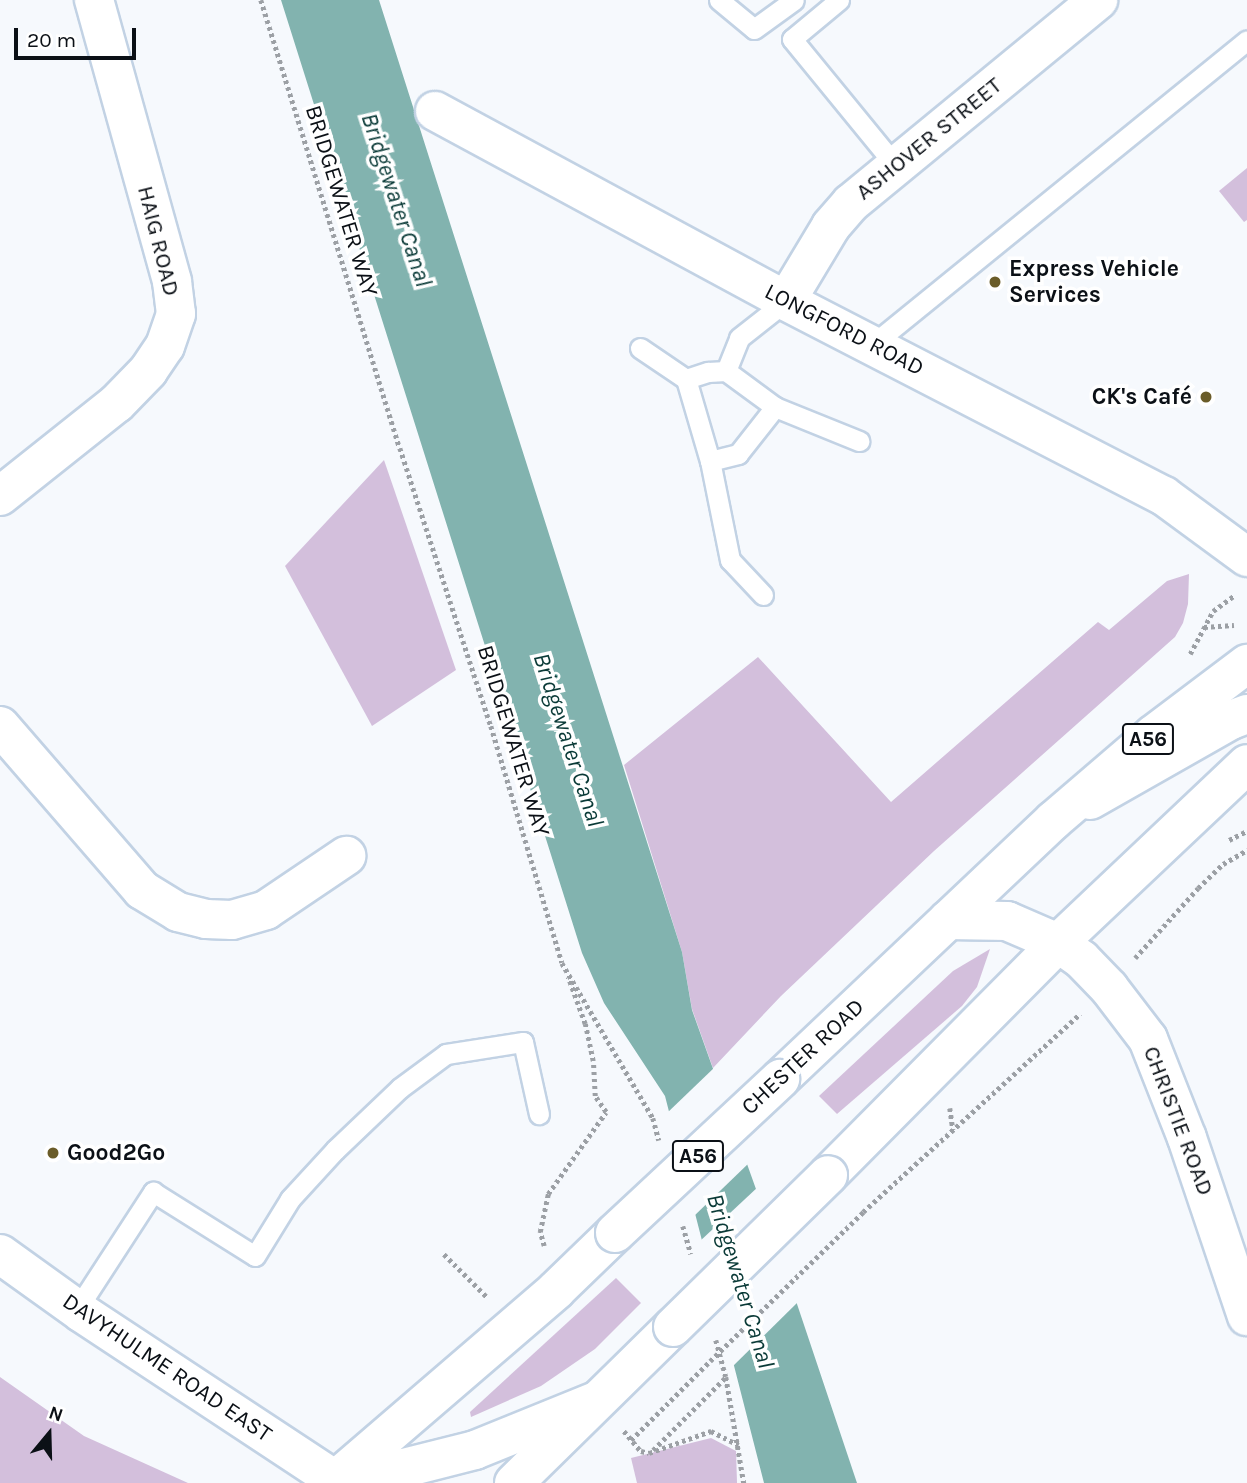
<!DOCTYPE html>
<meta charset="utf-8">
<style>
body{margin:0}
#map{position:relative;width:1247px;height:1483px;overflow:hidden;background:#f6f9fd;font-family:Karla,sans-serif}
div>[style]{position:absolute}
.green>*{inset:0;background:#d3bfdc}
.water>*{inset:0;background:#82b3af}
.pier>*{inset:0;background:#f6f9fd}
.path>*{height:4.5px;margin-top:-2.25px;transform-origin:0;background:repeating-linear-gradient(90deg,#9ca0a5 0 3.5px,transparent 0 7px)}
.roads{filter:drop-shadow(2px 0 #c2d2e4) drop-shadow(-2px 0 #c2d2e4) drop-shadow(0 2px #c2d2e4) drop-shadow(0 -2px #c2d2e4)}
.service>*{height:19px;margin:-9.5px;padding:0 9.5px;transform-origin:9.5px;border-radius:9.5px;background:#fff}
.minor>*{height:38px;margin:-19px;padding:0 19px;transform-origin:19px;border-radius:19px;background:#fff}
.tertiary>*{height:38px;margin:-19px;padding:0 19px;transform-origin:19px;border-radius:19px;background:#fff}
.primary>*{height:38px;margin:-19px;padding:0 19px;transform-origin:19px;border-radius:19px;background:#fff}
.trunk>*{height:38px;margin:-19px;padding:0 19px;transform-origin:19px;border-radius:19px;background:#fff}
.path-bridge>*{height:4.5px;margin-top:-2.25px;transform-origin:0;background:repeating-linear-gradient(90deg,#9ca0a5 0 3.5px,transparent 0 7px)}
.bridges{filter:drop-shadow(2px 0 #c2d2e4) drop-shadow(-2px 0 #c2d2e4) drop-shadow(0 2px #c2d2e4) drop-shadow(0 -2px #c2d2e4)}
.trunk-bridge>*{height:38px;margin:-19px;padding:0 19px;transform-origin:19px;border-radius:19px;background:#fff}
.dots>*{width:19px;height:19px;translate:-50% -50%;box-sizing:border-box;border:4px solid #fff;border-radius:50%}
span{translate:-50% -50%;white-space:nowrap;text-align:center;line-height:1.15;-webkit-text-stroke:7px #fff;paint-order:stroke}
.shield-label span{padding:2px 5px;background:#fff;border:2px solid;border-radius:5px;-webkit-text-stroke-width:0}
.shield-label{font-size:21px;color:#0b1016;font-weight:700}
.street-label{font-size:23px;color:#0b1016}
.poi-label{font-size:23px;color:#0b1016;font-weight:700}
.left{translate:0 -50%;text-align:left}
.right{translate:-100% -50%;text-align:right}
.water-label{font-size:24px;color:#0a3a37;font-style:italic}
.north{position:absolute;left:14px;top:1399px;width:70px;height:70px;-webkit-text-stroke:5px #fff;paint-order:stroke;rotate:19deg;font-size:19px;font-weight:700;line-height:28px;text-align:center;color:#0b1016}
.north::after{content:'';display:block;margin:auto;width:24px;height:32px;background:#0b1016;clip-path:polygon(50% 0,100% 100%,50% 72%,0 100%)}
.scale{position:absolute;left:14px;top:28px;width:122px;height:32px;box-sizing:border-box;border:4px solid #0b1016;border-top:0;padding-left:9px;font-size:21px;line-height:24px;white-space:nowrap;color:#0b1016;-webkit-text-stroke:5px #fff;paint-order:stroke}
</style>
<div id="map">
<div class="green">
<div style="clip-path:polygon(1247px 168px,1247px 220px,1244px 222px,1219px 191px)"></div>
<div style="clip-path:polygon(384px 460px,456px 670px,372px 726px,285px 566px)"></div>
<div style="clip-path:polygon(1189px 574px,1188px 604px,1183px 623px,1175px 637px,934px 851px,781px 996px,713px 1068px,692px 1009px,682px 952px,624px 765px,758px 657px,891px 802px,1098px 622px,1109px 630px,1167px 581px)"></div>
<div style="clip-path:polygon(990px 949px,977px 987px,962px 1006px,837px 1114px,819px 1096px,953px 971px)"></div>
<div style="clip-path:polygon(616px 1278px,641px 1303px,595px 1349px,541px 1386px,471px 1417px,470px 1412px)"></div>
<div style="clip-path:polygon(0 1377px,84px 1436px,188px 1483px,0 1483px)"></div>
<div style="clip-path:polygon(711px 1438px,736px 1451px,737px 1483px,637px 1483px,631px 1458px)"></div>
</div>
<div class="water">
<div style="clip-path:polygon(281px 0,379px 0,682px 952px,692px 1010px,797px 1304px,857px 1483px,764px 1483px,665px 1096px,604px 1003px,582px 953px)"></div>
</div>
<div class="pier">
<div style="clip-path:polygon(716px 1066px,750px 1162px,693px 1217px,666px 1114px)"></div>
<div style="clip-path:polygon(759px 1186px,800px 1300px,732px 1367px,699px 1242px)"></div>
</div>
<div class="path">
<div style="left:261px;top:0;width:469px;rotate:72.8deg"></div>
<div style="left:400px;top:448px;width:293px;rotate:71.9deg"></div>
<div style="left:491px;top:726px;width:247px;rotate:73.3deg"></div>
<div style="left:562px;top:963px;width:180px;rotate:59.6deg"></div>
<div style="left:653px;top:1118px;width:23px;rotate:75deg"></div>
<div style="left:1204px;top:627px;width:30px;rotate:-4deg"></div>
<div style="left:1190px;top:654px;width:49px;rotate:-61.9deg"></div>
<div style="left:1213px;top:611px;width:27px;rotate:-36deg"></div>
<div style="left:1229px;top:840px;width:20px;rotate:-27deg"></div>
<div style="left:1135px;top:958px;width:94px;rotate:-48deg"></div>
<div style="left:1198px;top:888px;width:35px;rotate:-44deg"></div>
<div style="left:1223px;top:864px;width:28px;rotate:-30deg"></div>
<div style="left:950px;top:1108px;width:22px;rotate:82deg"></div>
<div style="left:863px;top:1212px;width:294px;rotate:-42.4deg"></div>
<div style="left:683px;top:1226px;width:29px;rotate:74deg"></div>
<div style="left:544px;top:1246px;width:15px;rotate:-106deg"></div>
<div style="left:540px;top:1232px;width:39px;rotate:-78deg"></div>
<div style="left:548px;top:1194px;width:100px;rotate:-54.7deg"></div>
<div style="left:606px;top:1112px;width:19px;rotate:-125deg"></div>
<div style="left:595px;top:1096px;width:35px;rotate:-93deg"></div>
<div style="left:593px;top:1061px;width:38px;rotate:-102deg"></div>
<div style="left:585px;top:1024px;width:50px;rotate:-109.9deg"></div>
<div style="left:444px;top:1254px;width:62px;rotate:45deg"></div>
<div style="left:716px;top:1340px;width:38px;rotate:75deg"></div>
<div style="left:726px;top:1377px;width:108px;rotate:80.4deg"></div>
<div style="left:624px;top:1431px;width:26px;rotate:50deg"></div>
<div style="left:641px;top:1451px;width:8px;rotate:14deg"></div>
<div style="left:649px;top:1453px;width:66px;rotate:-19.5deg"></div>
<div style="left:711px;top:1431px;width:31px;rotate:27deg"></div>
<div style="left:631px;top:1440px;width:112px;rotate:-45deg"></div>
<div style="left:653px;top:1450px;width:103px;rotate:-45deg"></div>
</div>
<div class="roads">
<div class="service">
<div style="left:719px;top:0;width:45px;rotate:39.6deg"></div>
<div style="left:754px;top:29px;width:49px;rotate:-35.9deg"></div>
<div style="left:839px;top:0;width:61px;rotate:140.3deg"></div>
<div style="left:792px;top:39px;width:164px;rotate:50.7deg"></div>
<div style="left:872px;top:345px;width:483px;rotate:-39.1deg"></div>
<div style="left:640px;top:348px;width:55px;rotate:34deg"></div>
<div style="left:686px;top:379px;width:23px;rotate:-18deg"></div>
<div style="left:708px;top:372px;width:18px;rotate:-3deg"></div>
<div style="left:726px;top:371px;width:35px;rotate:-68deg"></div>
<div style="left:739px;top:338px;width:60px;rotate:-38.2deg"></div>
<div style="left:726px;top:371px;width:61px;rotate:36.3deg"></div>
<div style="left:775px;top:407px;width:91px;rotate:22deg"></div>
<div style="left:686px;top:379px;width:85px;rotate:73.7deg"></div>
<div style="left:763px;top:595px;width:48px;rotate:-133.3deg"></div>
<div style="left:730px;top:560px;width:101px;rotate:-101.4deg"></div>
<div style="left:710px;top:461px;width:29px;rotate:-14deg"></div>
<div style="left:738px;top:454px;width:60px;rotate:-51.8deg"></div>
<div style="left:77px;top:1309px;width:140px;rotate:-57deg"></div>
<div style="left:153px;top:1192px;width:120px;rotate:32.1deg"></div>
<div style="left:255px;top:1256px;width:67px;rotate:-58.4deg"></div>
<div style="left:290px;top:1199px;width:67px;rotate:-47.4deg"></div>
<div style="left:335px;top:1150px;width:90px;rotate:-43.6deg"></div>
<div style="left:400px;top:1088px;width:57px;rotate:-36.5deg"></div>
<div style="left:446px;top:1054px;width:78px;rotate:-8.9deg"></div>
<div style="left:523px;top:1042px;width:74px;rotate:77.5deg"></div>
</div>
<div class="minor">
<div style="left:435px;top:111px;width:399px;rotate:28.4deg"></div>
<div style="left:786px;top:301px;width:425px;rotate:27.3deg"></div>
<div style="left:1164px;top:496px;width:103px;rotate:36.3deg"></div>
<div style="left:786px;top:301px;width:87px;rotate:-59deg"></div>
<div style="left:831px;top:226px;width:30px;rotate:-49deg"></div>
<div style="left:851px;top:203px;width:320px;rotate:-39.4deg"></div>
<div style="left:0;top:496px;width:149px;rotate:-38.5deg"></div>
<div style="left:117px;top:403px;width:45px;rotate:-45.9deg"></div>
<div style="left:148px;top:371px;width:30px;rotate:-56deg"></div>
<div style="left:165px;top:346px;width:34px;rotate:-71deg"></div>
<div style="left:176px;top:314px;width:33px;rotate:-97deg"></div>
<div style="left:172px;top:281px;width:292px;rotate:-105.5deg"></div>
<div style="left:0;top:726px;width:217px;rotate:49.1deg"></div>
<div style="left:142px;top:890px;width:42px;rotate:31.4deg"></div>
<div style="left:178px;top:912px;width:29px;rotate:14deg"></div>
<div style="left:206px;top:919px;width:26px;rotate:2deg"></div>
<div style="left:232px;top:920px;width:35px;rotate:-16deg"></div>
<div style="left:266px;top:910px;width:97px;rotate:-34deg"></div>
<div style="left:1058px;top:943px;width:29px;rotate:35deg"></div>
<div style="left:1082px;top:960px;width:39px;rotate:46deg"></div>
<div style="left:1109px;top:988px;width:64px;rotate:52.6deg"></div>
<div style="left:1148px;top:1039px;width:106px;rotate:68.5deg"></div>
<div style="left:1187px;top:1138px;width:188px;rotate:71.4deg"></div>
</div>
<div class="tertiary">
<div style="left:0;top:1254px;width:101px;rotate:35.7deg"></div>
<div style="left:82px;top:1313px;width:303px;rotate:33.4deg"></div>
</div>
<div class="primary">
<div style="left:1090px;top:800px;width:162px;rotate:-29.6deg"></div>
<div style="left:1231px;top:720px;width:17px;rotate:-21deg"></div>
</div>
<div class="trunk">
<div style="left:948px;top:920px;width:59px;rotate:1deg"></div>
<div style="left:1007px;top:921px;width:56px;rotate:23.3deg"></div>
<div style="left:780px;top:1079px;width:377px;rotate:-43.4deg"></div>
<div style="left:1054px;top:820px;width:130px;rotate:-40.6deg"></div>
<div style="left:1153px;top:735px;width:118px;rotate:-37.1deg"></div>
<div style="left:828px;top:1175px;width:327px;rotate:-45.2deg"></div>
<div style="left:1058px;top:943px;width:260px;rotate:-43.4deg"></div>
<div style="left:335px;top:1480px;width:70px;rotate:-9.9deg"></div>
<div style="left:404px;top:1468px;width:73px;rotate:-14.2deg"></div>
<div style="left:475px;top:1450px;width:131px;rotate:-22deg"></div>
<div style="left:332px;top:1483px;width:296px;rotate:-40.7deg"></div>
<div style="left:556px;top:1290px;width:82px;rotate:-44deg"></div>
<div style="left:514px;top:1483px;width:223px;rotate:-44.5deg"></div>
</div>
</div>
<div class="path-bridge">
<div style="left:710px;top:1361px;width:214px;rotate:-44.2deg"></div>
</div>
<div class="bridges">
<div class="trunk-bridge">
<div style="left:615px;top:1233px;width:226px;rotate:-43deg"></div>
<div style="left:673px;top:1327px;width:217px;rotate:-44.4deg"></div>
</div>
</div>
<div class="dots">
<div style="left:995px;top:282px;background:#6a5c29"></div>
<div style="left:1206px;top:397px;background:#6a5c29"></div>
<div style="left:53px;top:1153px;background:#6a5c29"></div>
</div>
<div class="shield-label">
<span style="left:1148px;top:739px">A56</span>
<span style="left:698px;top:1156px">A56</span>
</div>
<div class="street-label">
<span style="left:929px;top:139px;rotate:-39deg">ASHOVER STREET</span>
<span style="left:341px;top:201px;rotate:73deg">BRIDGEWATER WAY</span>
<span style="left:158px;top:241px;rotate:76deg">HAIG ROAD</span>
<span style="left:844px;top:330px;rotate:27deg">LONGFORD ROAD</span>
<span style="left:513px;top:741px;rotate:73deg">BRIDGEWATER WAY</span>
<span style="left:803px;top:1057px;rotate:-43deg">CHESTER ROAD</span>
<span style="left:1178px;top:1121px;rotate:69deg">CHRISTIE ROAD</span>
<span style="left:167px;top:1368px;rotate:34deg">DAVYHULME ROAD EAST</span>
</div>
<div class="poi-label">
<span class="left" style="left:1009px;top:282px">Express Vehicle<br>Services</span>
<span class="right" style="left:1192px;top:397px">CK's Café</span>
<span class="left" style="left:67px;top:1153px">Good2Go</span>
</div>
<div class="water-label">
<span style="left:396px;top:200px;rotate:72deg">Bridgewater Canal</span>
<span style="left:568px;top:740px;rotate:72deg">Bridgewater Canal</span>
<span style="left:740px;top:1281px;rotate:73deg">Bridgewater Canal</span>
</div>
<div class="north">N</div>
<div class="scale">20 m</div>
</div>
